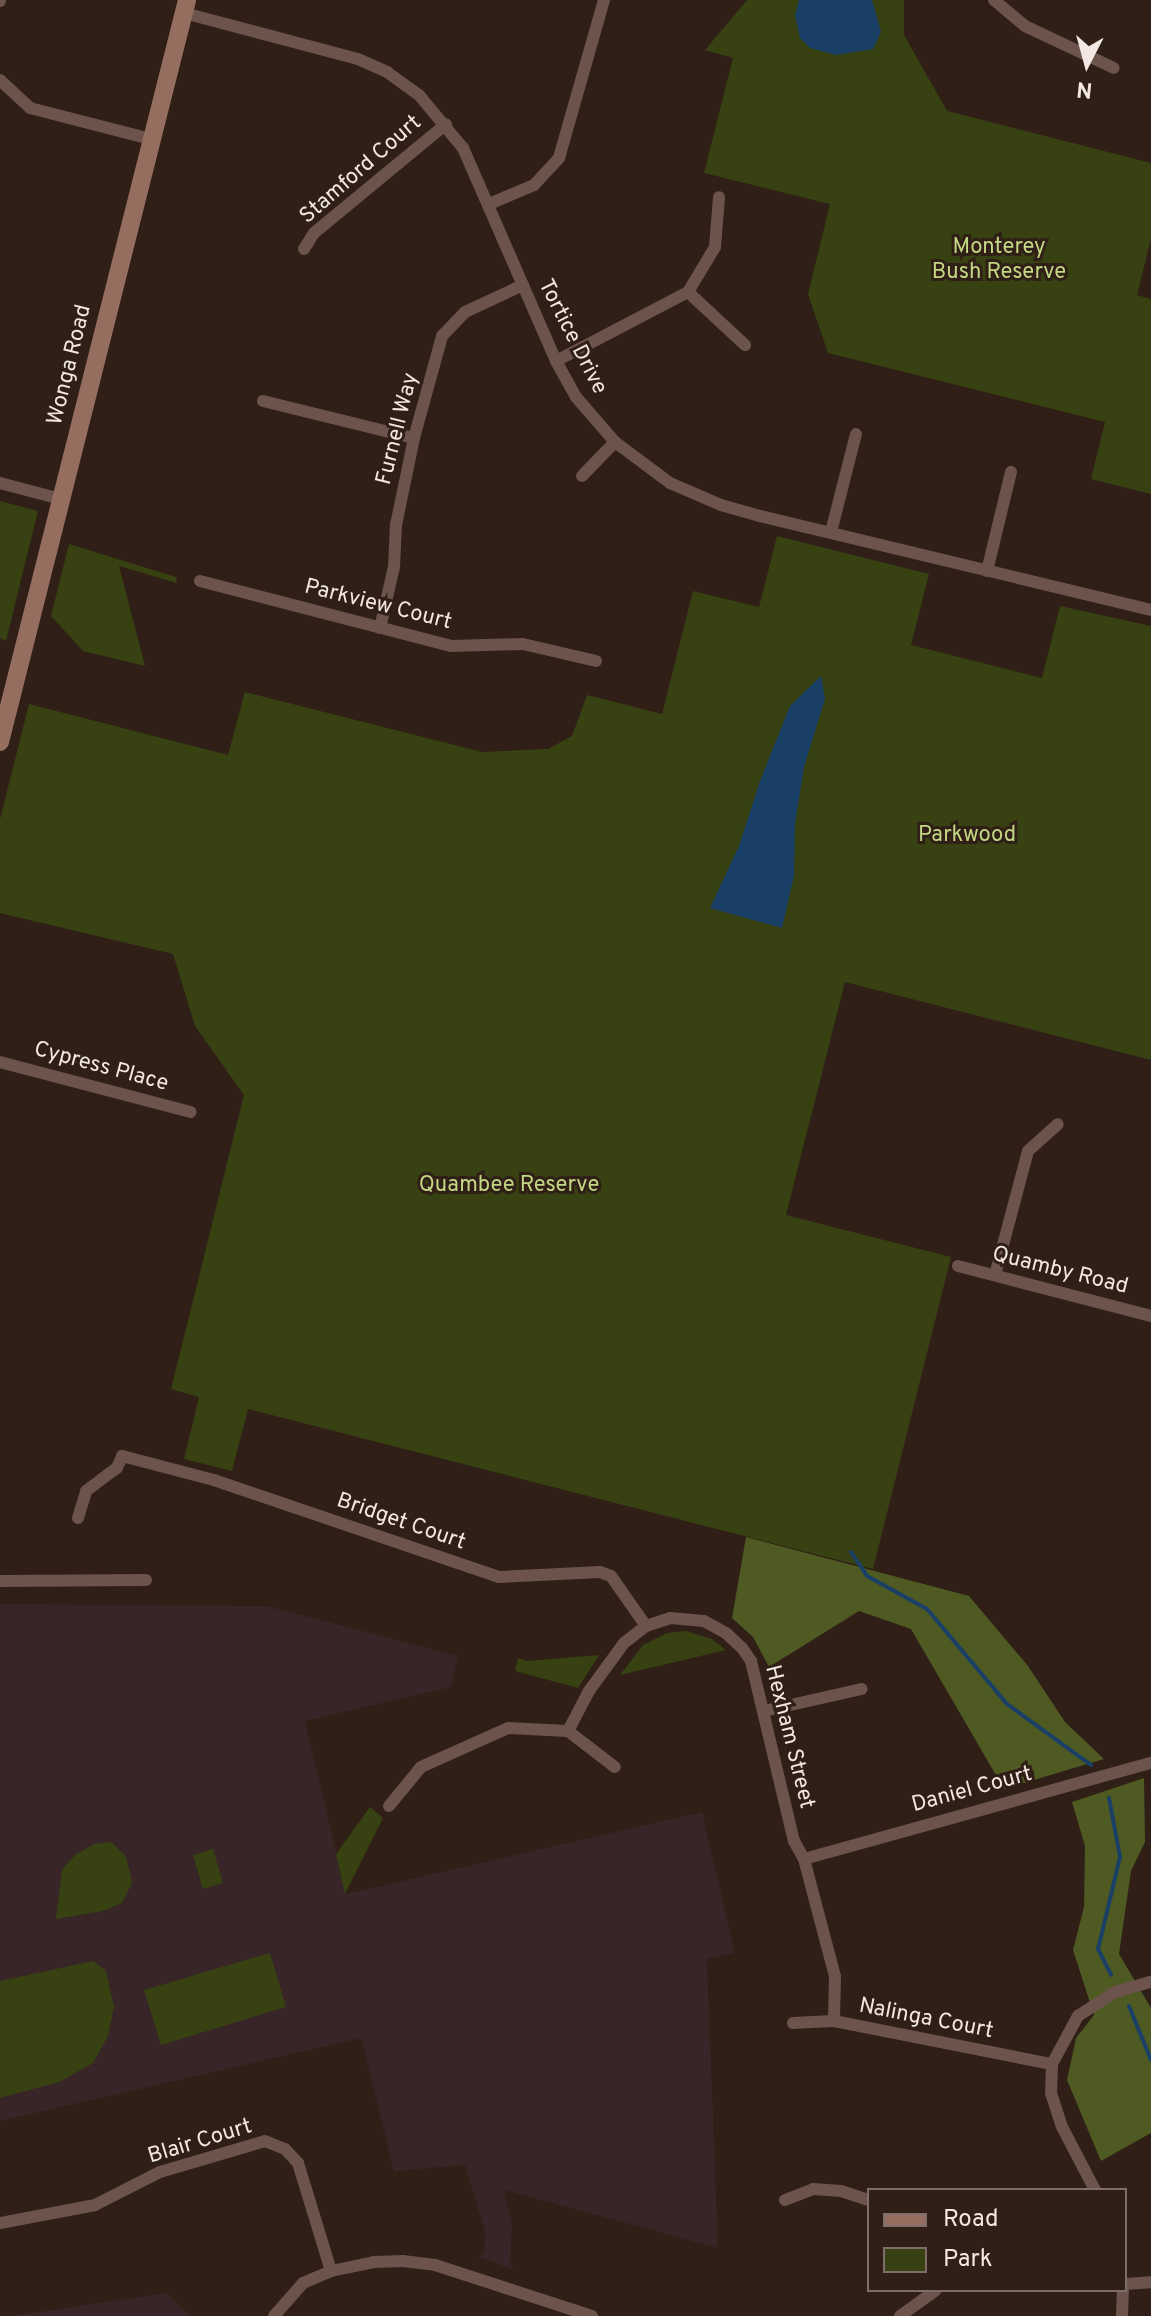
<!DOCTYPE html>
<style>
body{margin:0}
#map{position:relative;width:1151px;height:2316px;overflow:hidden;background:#2f1f17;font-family:Overpass,sans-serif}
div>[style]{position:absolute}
.education>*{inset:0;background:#382527}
.green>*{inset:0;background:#374111}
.forest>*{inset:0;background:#4e5a22}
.water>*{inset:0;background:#1a4067}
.stream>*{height:4px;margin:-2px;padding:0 2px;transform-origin:2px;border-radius:2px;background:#1a4067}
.minor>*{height:12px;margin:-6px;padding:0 6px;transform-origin:6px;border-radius:6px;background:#6c534b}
.secondary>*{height:18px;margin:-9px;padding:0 9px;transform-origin:9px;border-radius:9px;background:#956e60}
span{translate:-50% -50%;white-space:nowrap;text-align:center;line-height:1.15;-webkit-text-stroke:6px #2f1f17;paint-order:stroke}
.street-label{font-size:22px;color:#f2e7e2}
.park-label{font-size:22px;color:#c3d783}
.legend{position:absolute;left:867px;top:2188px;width:260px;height:104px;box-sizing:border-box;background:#2f1f17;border:2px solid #7d6f68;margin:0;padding:10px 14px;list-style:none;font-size:24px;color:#f2e7e2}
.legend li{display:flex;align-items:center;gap:16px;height:40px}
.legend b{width:40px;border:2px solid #7d6f68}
.north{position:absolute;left:1047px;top:24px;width:80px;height:80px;-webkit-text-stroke:6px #2f1f17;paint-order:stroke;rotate:186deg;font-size:22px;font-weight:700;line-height:32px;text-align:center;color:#f2e7e2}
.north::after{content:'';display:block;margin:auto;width:28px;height:36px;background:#f2e7e2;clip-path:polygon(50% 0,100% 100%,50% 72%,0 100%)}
</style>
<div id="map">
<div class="education">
<div style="clip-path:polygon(0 1604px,267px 1606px,458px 1656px,451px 1687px,305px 1721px,346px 1894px,702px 1812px,735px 1953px,707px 1959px,718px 2248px,504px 2190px,512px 2226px,510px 2262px,513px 2269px,477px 2257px,484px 2254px,485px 2231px,465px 2165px,394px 2171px,361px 2038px,0 2121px)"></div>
<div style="clip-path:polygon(166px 2293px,191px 2316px,12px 2316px)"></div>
</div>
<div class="green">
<div style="clip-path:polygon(747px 0,904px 0,904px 35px,947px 111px,1151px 163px,1151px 239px,1137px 295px,1151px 299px,1151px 494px,1091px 479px,1105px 422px,828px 353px,808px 294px,830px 204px,704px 173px,733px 58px,705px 50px)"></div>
<div style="clip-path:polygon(0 501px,38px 511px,6px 641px,0 638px)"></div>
<div style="clip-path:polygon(777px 536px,929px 574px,911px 645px,1042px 678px,1060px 606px,1151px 626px,1151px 1060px,845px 982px,786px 1215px,951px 1257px,873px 1569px,248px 1409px,232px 1471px,184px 1459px,199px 1397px,171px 1389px,244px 1095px,195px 1026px,173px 954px,0 913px,0 819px,29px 704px,228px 755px,245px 692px,482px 752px,548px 749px,572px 736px,587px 695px,662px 714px,693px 591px,759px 607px)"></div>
<div style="clip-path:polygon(69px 544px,176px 577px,177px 583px,119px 566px,145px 666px,83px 651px,51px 616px)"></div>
<div style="clip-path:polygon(686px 1631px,712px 1639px,726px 1650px,620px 1675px,643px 1645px,667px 1633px)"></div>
<div style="clip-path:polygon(599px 1655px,578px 1688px,515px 1671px,518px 1658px,527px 1661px)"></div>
<div style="clip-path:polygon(370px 1807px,383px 1818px,345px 1894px,336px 1854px)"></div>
<div style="clip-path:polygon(111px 1842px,126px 1856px,132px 1883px,122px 1903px,103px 1911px,56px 1919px,62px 1870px,75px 1855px,94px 1844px)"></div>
<div style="clip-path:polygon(213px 1849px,223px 1883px,203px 1889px,193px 1855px)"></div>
<div style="clip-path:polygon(270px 1953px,286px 2007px,161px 2045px,144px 1990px)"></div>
<div style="clip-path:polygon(93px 1961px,106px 1971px,114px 2007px,108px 2036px,93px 2063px,59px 2082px,0 2098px,0 1981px)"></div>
</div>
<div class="forest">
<div style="clip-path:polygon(746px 1537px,969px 1596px,1028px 1666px,1065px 1722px,1104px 1759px,1004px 1789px,911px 1629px,859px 1611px,769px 1667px,753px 1637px,732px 1618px)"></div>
<div style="clip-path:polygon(1144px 1778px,1145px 1842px,1131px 1871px,1119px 1954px,1151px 2008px,1151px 2133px,1101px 2161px,1067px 2080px,1076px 2038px,1094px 2015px,1073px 1950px,1084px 1907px,1085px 1846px,1072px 1802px)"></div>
</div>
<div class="water">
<div style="clip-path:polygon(799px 0,872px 0,881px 32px,873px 49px,836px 55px,810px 48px,800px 38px,795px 15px)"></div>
<div style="clip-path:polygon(821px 676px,825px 699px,804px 767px,795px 824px,794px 876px,782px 928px,710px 908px,739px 846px,760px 781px,790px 706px)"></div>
</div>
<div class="stream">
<div style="left:851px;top:1552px;width:29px;rotate:56deg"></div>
<div style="left:867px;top:1576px;width:68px;rotate:28.8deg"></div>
<div style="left:927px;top:1609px;width:124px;rotate:49.9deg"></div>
<div style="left:1007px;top:1704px;width:104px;rotate:36deg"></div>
<div style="left:1109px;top:1798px;width:60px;rotate:79.4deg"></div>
<div style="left:1120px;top:1857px;width:95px;rotate:103.4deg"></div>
<div style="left:1098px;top:1949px;width:29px;rotate:63deg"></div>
<div style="left:1129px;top:2006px;width:58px;rotate:67.8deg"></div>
</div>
<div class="minor">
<div style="left:994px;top:0;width:40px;rotate:40deg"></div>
<div style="left:1025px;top:26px;width:98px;rotate:25.3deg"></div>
<div style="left:0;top:1px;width:1px;rotate:-90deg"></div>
<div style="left:184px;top:13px;width:180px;rotate:14.8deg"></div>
<div style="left:358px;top:59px;width:32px;rotate:24deg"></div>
<div style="left:387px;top:72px;width:39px;rotate:36deg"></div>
<div style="left:419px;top:95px;width:69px;rotate:50.3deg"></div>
<div style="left:463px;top:148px;width:232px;rotate:66.4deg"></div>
<div style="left:556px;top:361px;width:41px;rotate:60.9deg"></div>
<div style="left:576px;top:397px;width:60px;rotate:49.1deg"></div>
<div style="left:615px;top:442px;width:69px;rotate:36.7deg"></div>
<div style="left:670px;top:483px;width:56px;rotate:23.3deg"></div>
<div style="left:721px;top:505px;width:41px;rotate:15.8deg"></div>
<div style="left:760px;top:516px;width:402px;rotate:13.5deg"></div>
<div style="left:0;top:80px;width:41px;rotate:43deg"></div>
<div style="left:30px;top:108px;width:125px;rotate:14.4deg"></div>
<div style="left:489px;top:204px;width:49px;rotate:-22.9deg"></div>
<div style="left:534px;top:185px;width:37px;rotate:-47deg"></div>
<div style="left:559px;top:158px;width:164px;rotate:-74.1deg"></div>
<div style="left:304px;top:249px;width:19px;rotate:-58deg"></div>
<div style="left:314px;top:233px;width:171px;rotate:-39.5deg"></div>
<div style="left:688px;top:292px;width:78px;rotate:42.9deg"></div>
<div style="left:556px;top:361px;width:149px;rotate:-27.6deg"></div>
<div style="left:688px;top:292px;width:52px;rotate:-59deg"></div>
<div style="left:715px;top:247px;width:50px;rotate:-85.4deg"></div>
<div style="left:263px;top:401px;width:155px;rotate:13.8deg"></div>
<div style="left:582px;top:476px;width:47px;rotate:-45.9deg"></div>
<div style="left:0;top:483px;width:63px;rotate:14.7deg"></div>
<div style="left:831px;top:532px;width:101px;rotate:-75.7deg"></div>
<div style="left:987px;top:571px;width:102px;rotate:-76.4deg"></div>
<div style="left:200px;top:581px;width:259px;rotate:14.5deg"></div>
<div style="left:451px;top:646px;width:72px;rotate:-1.6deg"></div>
<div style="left:523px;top:644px;width:75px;rotate:13.1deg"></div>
<div style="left:380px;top:628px;width:63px;rotate:-77.1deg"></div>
<div style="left:394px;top:567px;width:42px;rotate:-87.3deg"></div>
<div style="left:396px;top:525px;width:89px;rotate:-78.3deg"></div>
<div style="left:414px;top:438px;width:106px;rotate:-74.6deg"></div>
<div style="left:442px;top:336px;width:33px;rotate:-46deg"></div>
<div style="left:465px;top:312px;width:64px;rotate:-25deg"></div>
<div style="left:0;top:1062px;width:197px;rotate:14.7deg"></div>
<div style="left:958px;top:1266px;width:199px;rotate:14.5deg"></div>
<div style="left:995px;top:1275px;width:128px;rotate:-75.1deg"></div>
<div style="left:1028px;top:1151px;width:40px;rotate:-42deg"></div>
<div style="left:78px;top:1518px;width:28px;rotate:-73deg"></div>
<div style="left:86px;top:1491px;width:39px;rotate:-37deg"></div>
<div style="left:117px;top:1468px;width:13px;rotate:-67deg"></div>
<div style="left:122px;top:1456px;width:95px;rotate:14.6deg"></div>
<div style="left:214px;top:1480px;width:301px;rotate:18.8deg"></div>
<div style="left:499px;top:1577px;width:101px;rotate:-2.8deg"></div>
<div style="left:600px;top:1572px;width:12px;rotate:20deg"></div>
<div style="left:611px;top:1576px;width:61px;rotate:55deg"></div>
<div style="left:0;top:1581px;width:146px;rotate:-0.4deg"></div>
<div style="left:764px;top:1711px;width:100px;rotate:-12.7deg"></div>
<div style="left:568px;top:1731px;width:45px;rotate:-62.3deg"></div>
<div style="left:589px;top:1691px;width:59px;rotate:-53.9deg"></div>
<div style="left:624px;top:1643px;width:28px;rotate:-38deg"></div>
<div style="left:646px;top:1626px;width:25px;rotate:-18deg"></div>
<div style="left:670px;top:1618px;width:34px;rotate:5deg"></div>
<div style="left:704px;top:1621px;width:26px;rotate:29deg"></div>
<div style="left:727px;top:1634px;width:21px;rotate:43deg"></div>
<div style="left:742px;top:1648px;width:16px;rotate:55deg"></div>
<div style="left:751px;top:1661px;width:185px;rotate:76.6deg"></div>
<div style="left:794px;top:1841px;width:21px;rotate:61deg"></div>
<div style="left:804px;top:1859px;width:121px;rotate:75.2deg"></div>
<div style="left:835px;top:1976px;width:45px;rotate:91.3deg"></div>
<div style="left:389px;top:1806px;width:50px;rotate:-50.6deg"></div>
<div style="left:421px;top:1767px;width:95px;rotate:-24.1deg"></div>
<div style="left:508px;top:1728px;width:60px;rotate:2.9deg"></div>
<div style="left:568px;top:1731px;width:59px;rotate:37.5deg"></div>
<div style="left:804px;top:1859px;width:360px;rotate:-15.5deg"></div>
<div style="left:793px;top:2023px;width:41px;rotate:-2.8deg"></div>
<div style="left:834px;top:2021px;width:222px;rotate:11.2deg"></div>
<div style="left:1095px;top:2190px;width:71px;rotate:-117.6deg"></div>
<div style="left:1062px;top:2127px;width:35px;rotate:-108deg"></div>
<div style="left:1051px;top:2094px;width:30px;rotate:-88deg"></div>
<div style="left:1052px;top:2064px;width:55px;rotate:-61.6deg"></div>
<div style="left:1078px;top:2016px;width:44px;rotate:-33deg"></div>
<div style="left:1115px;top:1992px;width:37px;rotate:-16deg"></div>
<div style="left:785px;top:2200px;width:30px;rotate:-21deg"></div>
<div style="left:813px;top:2189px;width:28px;rotate:4deg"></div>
<div style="left:841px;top:2191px;width:29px;rotate:18deg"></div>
<div style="left:0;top:2223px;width:97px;rotate:-10.7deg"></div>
<div style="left:95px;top:2205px;width:73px;rotate:-26.9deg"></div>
<div style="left:160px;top:2172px;width:109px;rotate:-16.4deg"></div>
<div style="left:265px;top:2141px;width:22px;rotate:22deg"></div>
<div style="left:285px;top:2149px;width:19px;rotate:47deg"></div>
<div style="left:298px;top:2163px;width:113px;rotate:73deg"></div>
<div style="left:1125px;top:2284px;width:26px;rotate:-4deg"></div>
<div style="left:274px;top:2316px;width:44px;rotate:-48.7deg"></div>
<div style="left:303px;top:2283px;width:30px;rotate:-23deg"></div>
<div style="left:331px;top:2271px;width:44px;rotate:-11.8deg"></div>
<div style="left:374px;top:2262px;width:29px;rotate:-2deg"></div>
<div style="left:403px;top:2261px;width:32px;rotate:7deg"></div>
<div style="left:435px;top:2265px;width:165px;rotate:18deg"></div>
<div style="left:900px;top:2316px;width:44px;rotate:-35.8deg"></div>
<div style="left:1122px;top:2316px;width:26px;rotate:-88deg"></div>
</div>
<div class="secondary">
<div style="left:0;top:742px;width:765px;rotate:-75.85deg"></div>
</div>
<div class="street-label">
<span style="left:361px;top:170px;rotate:-41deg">Stamford Court</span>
<span style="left:572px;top:337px;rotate:63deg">Tortice Drive</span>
<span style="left:70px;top:365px;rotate:-76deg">Wonga Road</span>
<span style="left:398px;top:429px;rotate:-76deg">Furnell Way</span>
<span style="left:378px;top:605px;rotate:14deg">Parkview Court</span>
<span style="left:101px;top:1067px;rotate:15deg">Cypress Place</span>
<span style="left:1060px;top:1271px;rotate:14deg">Quamby Road</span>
<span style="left:401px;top:1522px;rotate:19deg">Bridget Court</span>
<span style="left:789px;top:1737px;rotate:76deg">Hexham Street</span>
<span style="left:972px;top:1790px;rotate:-15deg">Daniel Court</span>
<span style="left:926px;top:2019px;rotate:11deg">Nalinga Court</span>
<span style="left:200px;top:2142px;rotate:-17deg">Blair Court</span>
</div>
<div class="park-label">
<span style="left:999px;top:260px">Monterey<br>Bush Reserve</span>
<span style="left:967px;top:836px">Parkwood</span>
<span style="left:509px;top:1186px">Quambee Reserve</span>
</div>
<ul class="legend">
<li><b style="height:10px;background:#956e60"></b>Road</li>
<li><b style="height:22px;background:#374111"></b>Park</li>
</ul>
<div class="north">N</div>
</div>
